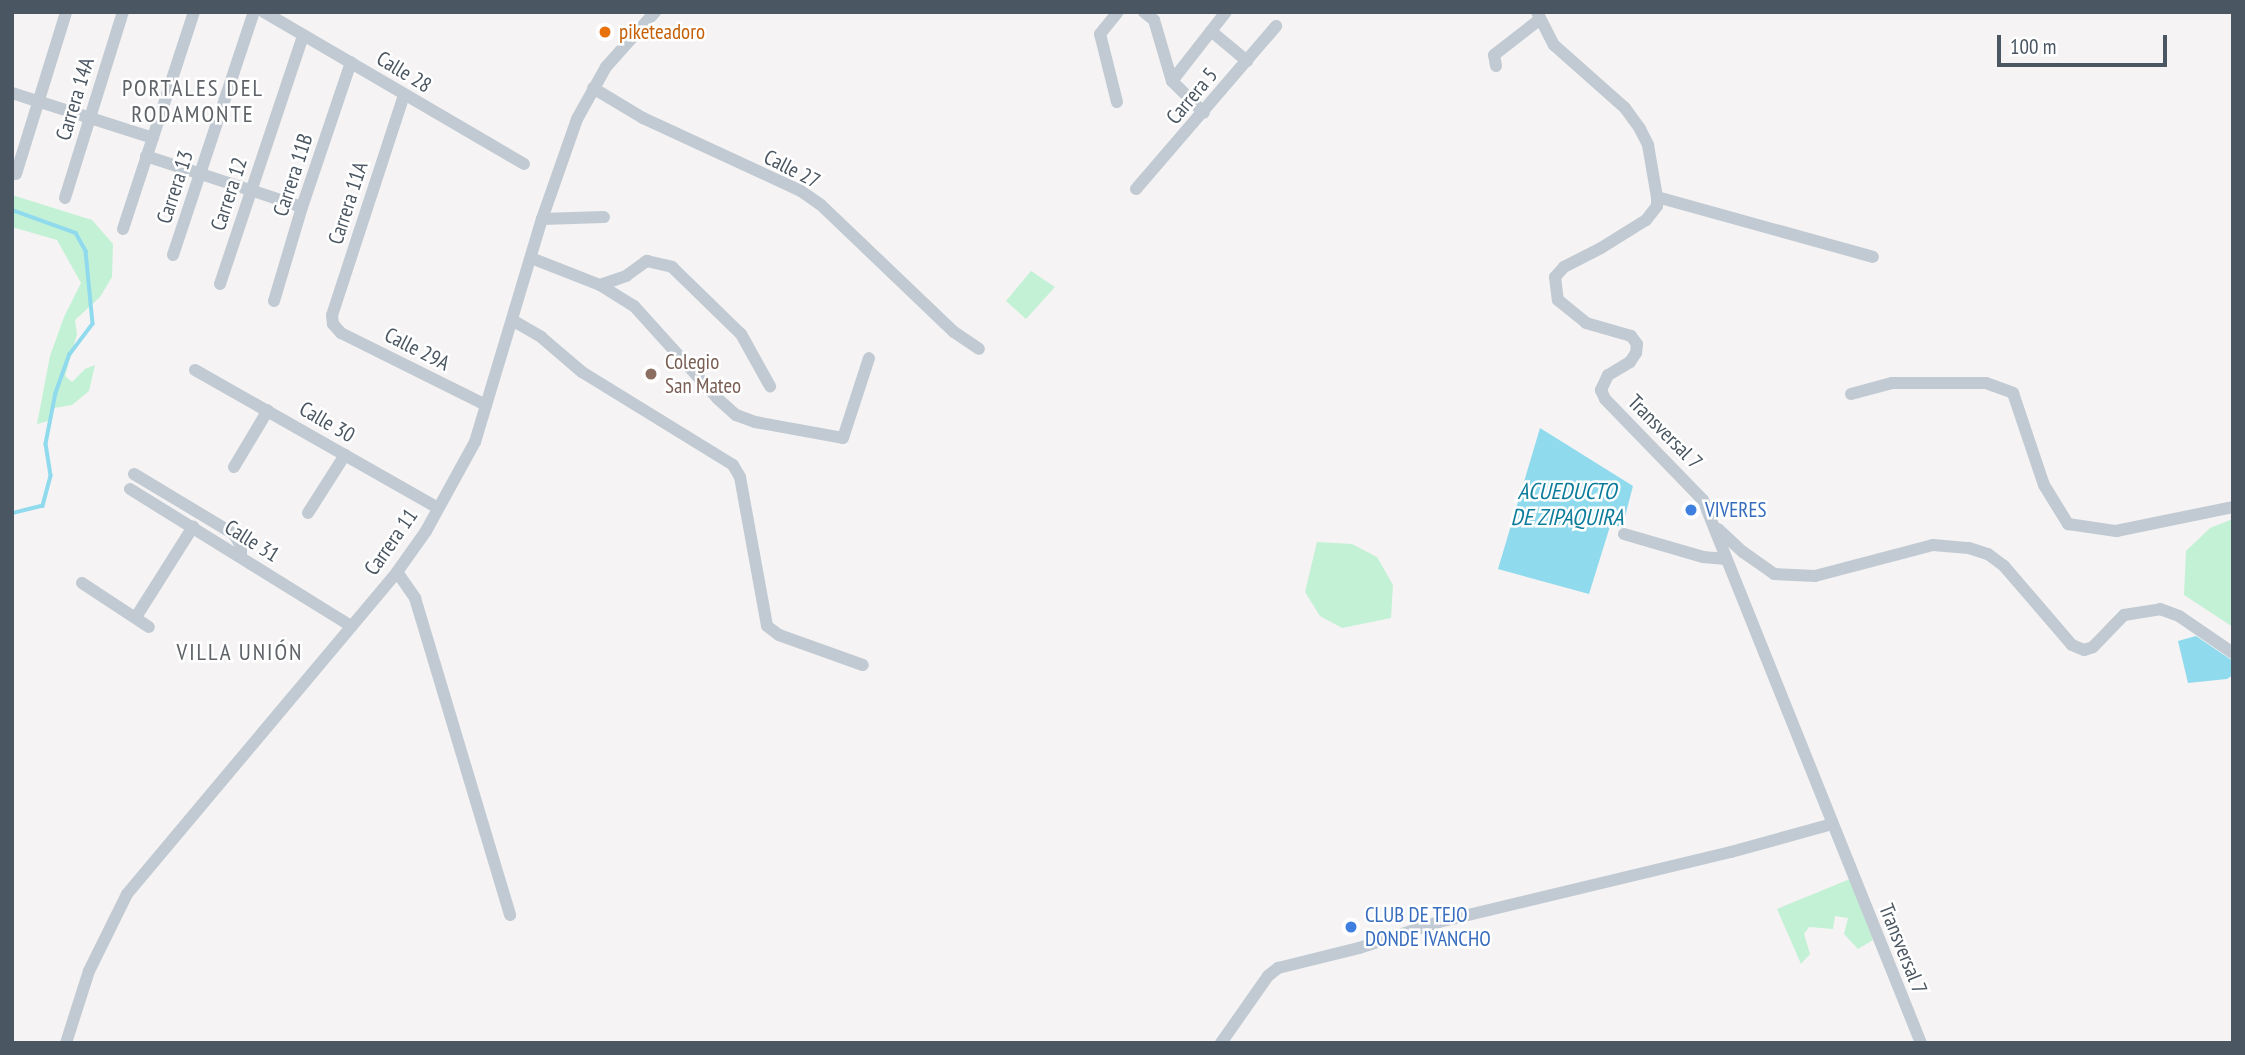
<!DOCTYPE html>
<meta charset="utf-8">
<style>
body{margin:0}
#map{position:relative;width:2245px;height:1055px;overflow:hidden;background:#f5f3f3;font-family:"PT Sans Narrow",sans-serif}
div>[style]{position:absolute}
.green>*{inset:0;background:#c3f1d5}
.water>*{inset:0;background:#90daee}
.stream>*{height:3.5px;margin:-1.75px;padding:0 1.75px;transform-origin:1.75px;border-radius:1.75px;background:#90daee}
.minor>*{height:12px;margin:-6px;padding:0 6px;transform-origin:6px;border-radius:6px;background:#c1cad2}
.dots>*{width:19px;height:19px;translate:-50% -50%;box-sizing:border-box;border:4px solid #fff;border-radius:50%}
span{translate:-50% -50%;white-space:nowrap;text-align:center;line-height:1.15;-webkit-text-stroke:5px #fff;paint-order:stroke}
.food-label{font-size:21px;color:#c56008}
.left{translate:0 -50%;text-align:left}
.street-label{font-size:21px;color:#4a5661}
.education-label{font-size:21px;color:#785e54}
.shop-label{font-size:21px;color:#366cbe}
.neighbourhood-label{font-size:23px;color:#5f6368;letter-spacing:2px}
.water-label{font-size:23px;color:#0c7c9b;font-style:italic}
.frame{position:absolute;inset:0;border:14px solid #4a5661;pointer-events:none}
.scale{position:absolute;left:1997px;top:35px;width:170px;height:32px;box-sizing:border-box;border:4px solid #4a5661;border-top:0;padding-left:9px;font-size:21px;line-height:24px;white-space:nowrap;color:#4a5661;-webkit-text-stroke:5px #fff;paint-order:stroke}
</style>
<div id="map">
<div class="green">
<div style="clip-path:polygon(12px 195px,92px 220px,113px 244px,112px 277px,100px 297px,75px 320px,77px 334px,65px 376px,72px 382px,85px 369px,95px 365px,89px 391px,72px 405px,54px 408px,48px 421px,37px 424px,50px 356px,64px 317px,81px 283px,57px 240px,12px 227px)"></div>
<div style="clip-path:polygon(1031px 271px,1055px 287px,1026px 319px,1006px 301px)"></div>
<div style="clip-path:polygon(2233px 519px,2233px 627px,2184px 595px,2186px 551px,2210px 528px)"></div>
<div style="clip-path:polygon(1317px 542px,1352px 544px,1377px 557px,1393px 585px,1391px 618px,1342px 628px,1320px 616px,1305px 592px)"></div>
<div style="clip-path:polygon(1850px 879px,1873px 940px,1858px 949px,1844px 934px,1848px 918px,1835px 916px,1833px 929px,1809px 927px,1804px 934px,1810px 954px,1801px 964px,1777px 909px)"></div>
</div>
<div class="water">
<div style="clip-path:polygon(1540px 428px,1633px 486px,1622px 528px,1611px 523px,1589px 594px,1498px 569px)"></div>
<div style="clip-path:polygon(2196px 636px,2233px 661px,2233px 675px,2227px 679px,2188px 683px,2178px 641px)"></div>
</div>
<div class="stream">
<div style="left:12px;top:210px;width:68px;rotate:19.8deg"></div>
<div style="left:76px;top:233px;width:21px;rotate:61deg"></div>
<div style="left:86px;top:251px;width:73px;rotate:84.5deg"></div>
<div style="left:93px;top:324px;width:38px;rotate:127deg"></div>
<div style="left:70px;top:354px;width:41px;rotate:109.7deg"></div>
<div style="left:56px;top:393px;width:52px;rotate:101.1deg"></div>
<div style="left:46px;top:444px;width:32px;rotate:81deg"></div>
<div style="left:51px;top:476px;width:31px;rotate:105deg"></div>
<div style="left:43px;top:506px;width:32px;rotate:166deg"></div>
</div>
<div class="minor">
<div style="left:264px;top:12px;width:301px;rotate:30.3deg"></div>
<div style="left:1144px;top:12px;width:13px;rotate:39deg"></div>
<div style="left:1154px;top:20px;width:64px;rotate:73.6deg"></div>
<div style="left:1172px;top:81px;width:45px;rotate:45deg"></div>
<div style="left:1537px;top:12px;width:37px;rotate:63deg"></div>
<div style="left:1554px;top:45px;width:95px;rotate:41.6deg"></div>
<div style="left:1625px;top:108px;width:26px;rotate:54deg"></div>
<div style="left:1640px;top:129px;width:18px;rotate:63deg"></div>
<div style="left:1648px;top:145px;width:53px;rotate:80.2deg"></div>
<div style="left:1657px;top:197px;width:9px;rotate:90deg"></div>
<div style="left:1657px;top:206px;width:18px;rotate:128deg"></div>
<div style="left:1646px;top:220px;width:53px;rotate:148.1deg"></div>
<div style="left:1601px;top:248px;width:42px;rotate:152.8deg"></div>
<div style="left:1564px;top:267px;width:13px;rotate:132deg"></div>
<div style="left:1555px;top:277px;width:23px;rotate:83deg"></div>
<div style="left:1558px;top:300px;width:36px;rotate:39deg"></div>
<div style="left:1586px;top:323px;width:47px;rotate:16.1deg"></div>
<div style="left:1631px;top:336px;width:10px;rotate:53deg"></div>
<div style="left:1637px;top:344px;width:9px;rotate:96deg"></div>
<div style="left:1636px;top:353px;width:11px;rotate:124deg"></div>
<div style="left:1630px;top:362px;width:26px;rotate:149deg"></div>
<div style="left:1608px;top:375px;width:17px;rotate:115deg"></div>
<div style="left:1601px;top:390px;width:10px;rotate:66deg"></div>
<div style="left:1605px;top:399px;width:141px;rotate:45.9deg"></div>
<div style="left:1703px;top:500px;width:585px;rotate:68.13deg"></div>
<div style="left:1211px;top:31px;width:47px;rotate:39.8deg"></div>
<div style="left:1496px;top:66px;width:11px;rotate:-100deg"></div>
<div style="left:1494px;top:55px;width:57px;rotate:-37.9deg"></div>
<div style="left:1172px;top:81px;width:88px;rotate:-52deg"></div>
<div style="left:593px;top:88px;width:58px;rotate:31deg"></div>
<div style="left:643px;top:118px;width:174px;rotate:24.8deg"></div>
<div style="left:801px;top:191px;width:24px;rotate:35deg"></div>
<div style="left:821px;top:205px;width:184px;rotate:43.7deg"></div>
<div style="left:954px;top:332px;width:30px;rotate:34deg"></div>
<div style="left:12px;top:93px;width:148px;rotate:17.7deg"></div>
<div style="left:404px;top:95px;width:231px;rotate:108.1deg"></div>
<div style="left:332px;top:315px;width:9px;rotate:84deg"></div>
<div style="left:333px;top:324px;width:12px;rotate:48deg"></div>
<div style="left:341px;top:333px;width:162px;rotate:26.4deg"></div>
<div style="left:1117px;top:102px;width:70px;rotate:-104deg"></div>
<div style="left:1100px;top:34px;width:28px;rotate:-51deg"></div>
<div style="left:146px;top:156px;width:164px;rotate:18.1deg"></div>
<div style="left:16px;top:174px;width:170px;rotate:-72.8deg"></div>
<div style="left:1136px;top:189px;width:215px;rotate:-49.3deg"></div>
<div style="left:1657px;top:197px;width:224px;rotate:15.5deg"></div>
<div style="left:65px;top:198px;width:195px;rotate:-72.7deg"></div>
<div style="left:542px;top:219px;width:62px;rotate:-1.8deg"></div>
<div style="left:123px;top:229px;width:228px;rotate:-71.9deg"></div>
<div style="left:173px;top:255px;width:256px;rotate:-71.6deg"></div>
<div style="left:531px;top:258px;width:74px;rotate:21.4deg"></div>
<div style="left:600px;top:285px;width:28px;rotate:-19deg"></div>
<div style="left:626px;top:276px;width:26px;rotate:-36deg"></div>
<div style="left:647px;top:261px;width:26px;rotate:13deg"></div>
<div style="left:672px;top:267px;width:96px;rotate:44.2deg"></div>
<div style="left:741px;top:334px;width:60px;rotate:60.9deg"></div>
<div style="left:220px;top:284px;width:262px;rotate:-71.5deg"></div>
<div style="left:600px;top:285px;width:40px;rotate:32deg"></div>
<div style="left:634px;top:306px;width:125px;rotate:47.9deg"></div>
<div style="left:718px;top:399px;width:24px;rotate:42deg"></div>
<div style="left:736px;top:415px;width:20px;rotate:20deg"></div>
<div style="left:755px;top:422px;width:89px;rotate:10.3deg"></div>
<div style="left:843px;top:438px;width:84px;rotate:-72deg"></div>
<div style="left:274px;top:301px;width:98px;rotate:-73.4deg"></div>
<div style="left:302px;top:207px;width:153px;rotate:-71.3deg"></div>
<div style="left:512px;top:320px;width:34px;rotate:30deg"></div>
<div style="left:541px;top:337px;width:54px;rotate:40.5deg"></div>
<div style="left:582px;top:372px;width:177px;rotate:31.6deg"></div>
<div style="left:733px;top:465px;width:14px;rotate:60deg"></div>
<div style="left:740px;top:477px;width:151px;rotate:79.7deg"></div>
<div style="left:767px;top:626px;width:15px;rotate:37deg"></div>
<div style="left:779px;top:635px;width:89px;rotate:19.7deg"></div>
<div style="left:195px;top:370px;width:279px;rotate:29.6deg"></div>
<div style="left:1851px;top:394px;width:42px;rotate:-15deg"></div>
<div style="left:1892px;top:383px;width:94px"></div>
<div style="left:1986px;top:383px;width:29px;rotate:20deg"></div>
<div style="left:2013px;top:393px;width:97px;rotate:71.4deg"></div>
<div style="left:2044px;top:485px;width:46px;rotate:58.4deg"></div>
<div style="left:2068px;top:524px;width:49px;rotate:8.3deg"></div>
<div style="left:2116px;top:531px;width:119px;rotate:-11.6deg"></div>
<div style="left:234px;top:467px;width:66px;rotate:-59.2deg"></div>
<div style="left:134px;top:474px;width:117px;rotate:31deg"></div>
<div style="left:234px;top:534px;width:14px;rotate:60deg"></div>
<div style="left:241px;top:546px;width:10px;rotate:90deg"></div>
<div style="left:130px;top:489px;width:260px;rotate:31.8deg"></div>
<div style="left:308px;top:513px;width:69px;rotate:-57.5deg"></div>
<div style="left:1718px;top:529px;width:34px;rotate:43deg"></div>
<div style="left:1743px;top:552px;width:38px;rotate:35deg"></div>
<div style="left:1774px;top:574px;width:41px;rotate:2.8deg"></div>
<div style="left:1815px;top:576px;width:122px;rotate:-14.7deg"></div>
<div style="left:1933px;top:545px;width:36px;rotate:5deg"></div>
<div style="left:1969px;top:548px;width:20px;rotate:18deg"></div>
<div style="left:1988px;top:554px;width:20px;rotate:37deg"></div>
<div style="left:2004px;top:566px;width:104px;rotate:49.3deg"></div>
<div style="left:2072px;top:645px;width:13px;rotate:23deg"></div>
<div style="left:2084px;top:650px;width:9px;rotate:-18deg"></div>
<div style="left:2093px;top:647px;width:45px;rotate:-45.9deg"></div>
<div style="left:2124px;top:615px;width:36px;rotate:-9deg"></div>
<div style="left:2160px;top:609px;width:20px;rotate:20deg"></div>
<div style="left:2179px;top:616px;width:65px;rotate:34.4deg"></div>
<div style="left:1624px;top:534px;width:82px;rotate:16.2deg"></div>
<div style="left:1703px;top:557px;width:23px;rotate:5deg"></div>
<div style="left:397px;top:572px;width:32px;rotate:55deg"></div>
<div style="left:415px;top:598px;width:331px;rotate:73.3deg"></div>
<div style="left:82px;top:583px;width:80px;rotate:33.3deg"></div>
<div style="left:136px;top:617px;width:107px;rotate:-57.7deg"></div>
<div style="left:66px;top:1043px;width:76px;rotate:-72.3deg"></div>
<div style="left:89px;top:971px;width:86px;rotate:-63.7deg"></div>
<div style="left:127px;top:894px;width:420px;rotate:-50deg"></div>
<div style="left:397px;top:572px;width:50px;rotate:-54.7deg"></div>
<div style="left:426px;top:531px;width:102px;rotate:-61.2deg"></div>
<div style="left:475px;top:442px;width:233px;rotate:-73.3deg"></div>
<div style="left:542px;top:219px;width:106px;rotate:-70.7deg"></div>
<div style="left:577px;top:119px;width:60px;rotate:-60.9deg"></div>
<div style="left:606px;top:67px;width:74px;rotate:-48.3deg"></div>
<div style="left:1221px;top:1043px;width:82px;rotate:-55deg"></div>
<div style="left:1268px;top:976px;width:13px;rotate:-39deg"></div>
<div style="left:1278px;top:968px;width:83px;rotate:-13.9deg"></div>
<div style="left:1359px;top:948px;width:84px;rotate:-18deg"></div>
<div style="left:1439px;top:922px;width:300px;rotate:-13.5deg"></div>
<div style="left:1731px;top:852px;width:105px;rotate:-15.5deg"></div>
</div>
<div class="dots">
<div style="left:605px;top:32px;background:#e8710a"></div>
<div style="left:651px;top:374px;background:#8d6e63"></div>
<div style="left:1691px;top:510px;background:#3f7fe0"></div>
<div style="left:1351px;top:927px;background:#3f7fe0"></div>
</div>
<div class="food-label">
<span class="left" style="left:619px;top:32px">piketeadoro</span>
</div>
<div class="street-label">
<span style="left:404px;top:72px;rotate:31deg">Calle 28</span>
<span style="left:1192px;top:96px;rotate:-50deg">Carrera 5</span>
<span style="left:75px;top:99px;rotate:-73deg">Carrera 14A</span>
<span style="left:792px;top:169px;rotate:27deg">Calle 27</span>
<span style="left:293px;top:175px;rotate:-72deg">Carrera 11B</span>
<span style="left:175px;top:187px;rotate:-72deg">Carrera 13</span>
<span style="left:229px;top:194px;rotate:-72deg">Carrera 12</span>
<span style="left:348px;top:203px;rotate:-72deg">Carrera 11A</span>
<span style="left:417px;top:349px;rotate:27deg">Calle 29A</span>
<span style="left:327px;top:422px;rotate:30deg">Calle 30</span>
<span style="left:1665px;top:432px;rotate:45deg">Transversal 7</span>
<span style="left:252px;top:541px;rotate:32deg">Calle 31</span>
<span style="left:391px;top:542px;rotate:-55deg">Carrera 11</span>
<span style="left:1903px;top:949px;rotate:68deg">Transversal 7</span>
</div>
<div class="education-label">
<span class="left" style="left:665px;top:374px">Colegio<br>San Mateo</span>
</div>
<div class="shop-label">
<span class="left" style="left:1705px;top:510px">VIVERES</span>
<span class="left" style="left:1365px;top:927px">CLUB DE TEJO<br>DONDE IVANCHO</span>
</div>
<div class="neighbourhood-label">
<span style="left:193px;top:101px">PORTALES DEL<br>RODAMONTE</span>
<span style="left:240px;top:652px">VILLA UNIÓN</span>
</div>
<div class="water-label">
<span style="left:1567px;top:504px">ACUEDUCTO<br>DE ZIPAQUIRA</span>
</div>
<div class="frame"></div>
<div class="scale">100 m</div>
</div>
